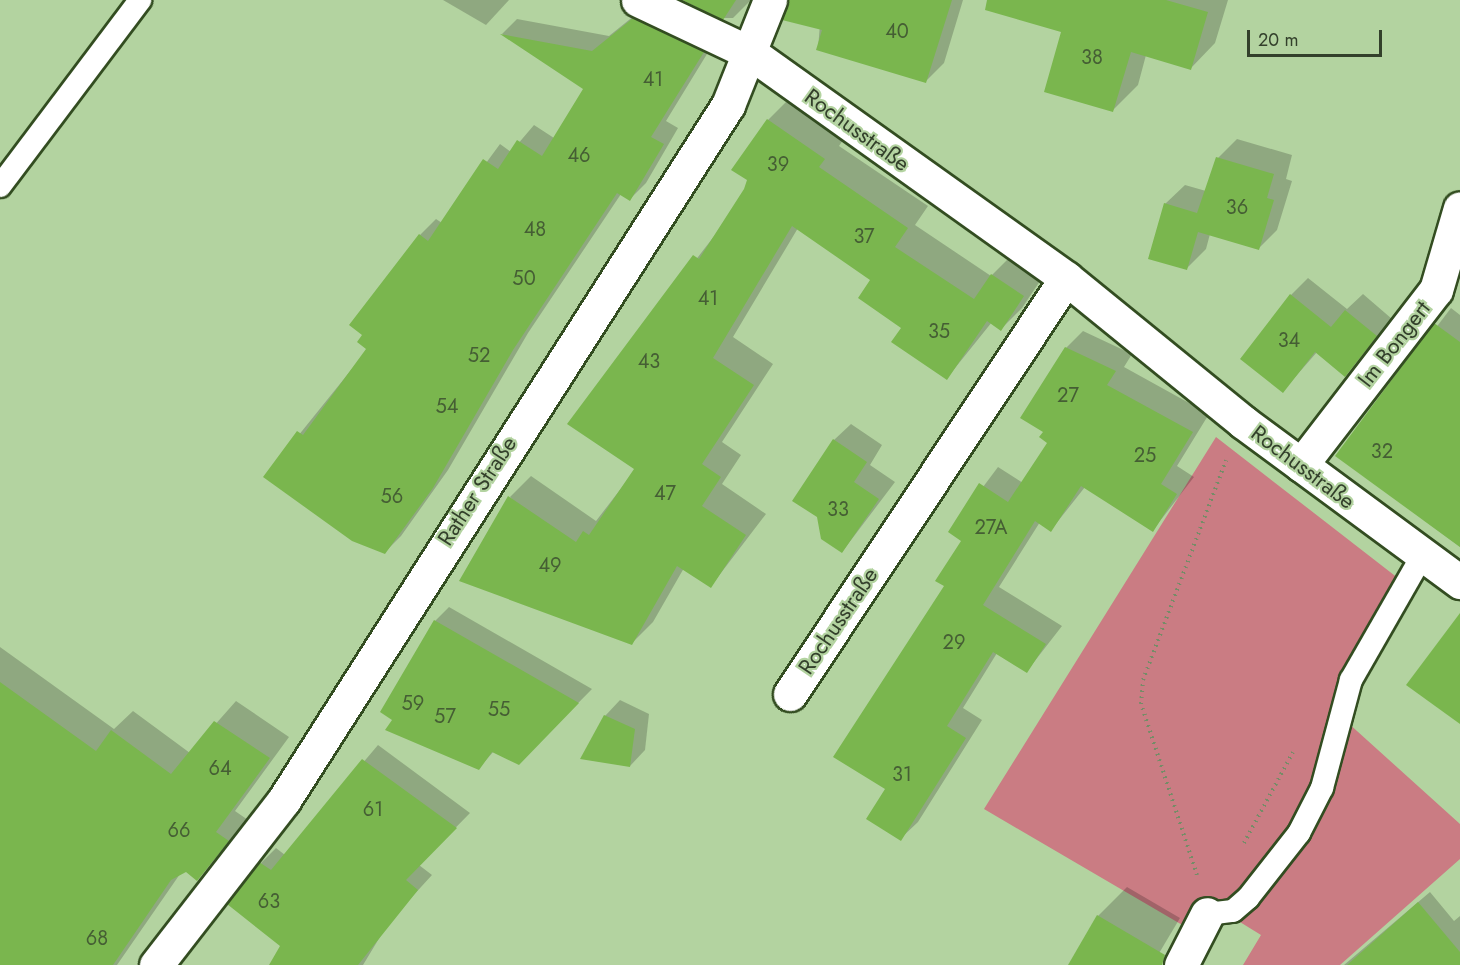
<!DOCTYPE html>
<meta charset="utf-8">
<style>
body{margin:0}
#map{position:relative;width:1460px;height:965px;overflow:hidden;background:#b3d3a0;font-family:Jost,sans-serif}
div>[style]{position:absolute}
.green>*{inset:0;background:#ca7c83}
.shadow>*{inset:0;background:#0003}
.building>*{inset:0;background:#7ab64e}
.path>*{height:4px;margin-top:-2px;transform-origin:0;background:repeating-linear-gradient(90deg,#758c67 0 1.5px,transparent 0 6px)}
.roads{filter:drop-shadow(2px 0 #334d21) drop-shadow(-2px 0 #334d21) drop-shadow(0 2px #334d21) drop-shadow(0 -2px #334d21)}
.service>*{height:22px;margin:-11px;padding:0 11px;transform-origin:11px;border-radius:11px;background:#fff}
.minor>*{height:33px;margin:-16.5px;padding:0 16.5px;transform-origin:16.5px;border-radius:16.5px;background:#fff}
.secondary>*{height:33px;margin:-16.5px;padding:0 16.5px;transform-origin:16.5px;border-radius:16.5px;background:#fff}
span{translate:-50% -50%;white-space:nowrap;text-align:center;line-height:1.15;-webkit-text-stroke:4.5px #b3d3a0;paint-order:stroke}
.number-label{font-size:20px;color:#455e34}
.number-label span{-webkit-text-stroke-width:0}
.street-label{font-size:22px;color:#33402b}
.scale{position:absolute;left:1247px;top:30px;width:135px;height:27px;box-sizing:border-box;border:3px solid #33402b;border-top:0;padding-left:8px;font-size:18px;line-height:21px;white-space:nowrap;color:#33402b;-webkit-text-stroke:4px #b3d3a0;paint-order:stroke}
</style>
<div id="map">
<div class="green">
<div style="clip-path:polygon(1216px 437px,1412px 589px,1370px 656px,1347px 722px,1460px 824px,1460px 859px,1340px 965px,1243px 965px,1261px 935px,1201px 898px,1184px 926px,984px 809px)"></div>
</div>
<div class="shadow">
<div style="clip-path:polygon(443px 0,509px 0,486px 25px)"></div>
<div style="clip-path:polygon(686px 0,751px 0,733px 18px,724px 18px)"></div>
<div style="clip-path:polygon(789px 0,963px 0,944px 63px,926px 81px,818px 49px,821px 11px)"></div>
<div style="clip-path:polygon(1058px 0,1228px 0,1215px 43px,1191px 68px,1146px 55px,1138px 85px,1113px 110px)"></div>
<div style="clip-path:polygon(650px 3px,718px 36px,666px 121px,678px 128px,646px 183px,630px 199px,621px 194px,528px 333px,448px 470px,401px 536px,385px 552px,265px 477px,368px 349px,420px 235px,436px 219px,442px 223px,500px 144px,511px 152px,534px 125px,554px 138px,585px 88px,502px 34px,517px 19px,609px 36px)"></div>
<div style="clip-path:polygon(789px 99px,845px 137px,839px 146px,928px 206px,915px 225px,991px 276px,1013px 254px,1044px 275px,1022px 308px,1001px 329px,992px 322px,947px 378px,903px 327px,873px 279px,798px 228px,733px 337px,773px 364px,722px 442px,741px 455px,722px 484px,766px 514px,711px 586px,684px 568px,653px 622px,632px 643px,510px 497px,531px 476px,596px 521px,636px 469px,569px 424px,715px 235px,746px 189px,768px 120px)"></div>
<div style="clip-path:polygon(1237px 139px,1292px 155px,1286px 179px,1292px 181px,1277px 230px,1258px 249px,1210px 234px,1206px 249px,1186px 269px,1165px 204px,1185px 185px,1206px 191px,1218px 158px)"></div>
<div style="clip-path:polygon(1308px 278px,1347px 309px,1363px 294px,1392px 319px,1345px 375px,1317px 352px,1283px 391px,1291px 295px)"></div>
<div style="clip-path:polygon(1451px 308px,1460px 315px,1460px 547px,1338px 456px)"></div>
<div style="clip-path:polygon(1083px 331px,1132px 354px,1124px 367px,1209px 414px,1177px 466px,1194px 477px,1153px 530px,1085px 487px,1051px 530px,1040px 522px,999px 587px,1062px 626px,1027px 671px,997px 653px,963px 708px,982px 720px,918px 822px,900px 839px,887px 789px,963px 540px,950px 531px,998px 467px,1023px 483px,1049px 442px,1045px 432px,1066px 348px)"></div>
<div style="clip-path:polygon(851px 424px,882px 445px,870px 465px,895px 482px,842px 552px,834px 440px)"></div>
<div style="clip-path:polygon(449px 607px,592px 689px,519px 763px,494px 751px,479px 768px,394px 720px,435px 621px)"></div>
<div style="clip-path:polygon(0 647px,114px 729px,133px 711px,190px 753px,236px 701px,289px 737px,235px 811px,248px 820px,197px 879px,186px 871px,180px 874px,117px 965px,22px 965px,0 949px)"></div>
<div style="clip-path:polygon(620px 700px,649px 714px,645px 750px,630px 766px,605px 716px)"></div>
<div style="clip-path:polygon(378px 745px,470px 813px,419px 865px,432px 875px,389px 922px,363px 965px,278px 965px,282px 946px,261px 863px,276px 848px,285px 855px)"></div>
<div style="clip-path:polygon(1127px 887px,1180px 918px,1152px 965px,1069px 965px,1098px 916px)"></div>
<div style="clip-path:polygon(1430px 892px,1454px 921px,1460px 916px,1460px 965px,1344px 965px)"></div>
</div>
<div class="building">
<div style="clip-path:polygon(682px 0,736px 0,723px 20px)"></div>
<div style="clip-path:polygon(788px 0,952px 0,926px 83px,816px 50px,822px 30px,782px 20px)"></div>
<div style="clip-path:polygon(987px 0,1166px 0,1208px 12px,1191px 70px,1131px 52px,1113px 112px,1044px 92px,1061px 32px,985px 10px)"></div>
<div style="clip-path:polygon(633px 18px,704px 52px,651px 137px,664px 144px,630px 201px,617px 193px,513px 350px,433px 488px,385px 554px,352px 541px,263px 477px,297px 431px,303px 435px,366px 349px,357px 342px,362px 335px,349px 325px,419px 234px,428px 241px,483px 159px,498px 169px,517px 140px,542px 156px,583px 89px,500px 34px,592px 51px)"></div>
<div style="clip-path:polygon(767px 119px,825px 159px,819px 167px,908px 228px,895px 247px,974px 299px,991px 274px,1024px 296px,1001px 331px,987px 321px,947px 380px,891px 342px,901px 328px,858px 298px,870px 280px,792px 226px,713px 358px,754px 385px,702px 464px,721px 477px,702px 506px,746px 535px,711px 588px,677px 566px,632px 645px,459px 581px,508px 496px,576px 542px,583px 531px,589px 535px,634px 469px,567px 424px,693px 255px,699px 259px,744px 189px,747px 180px,731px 170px)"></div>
<div style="clip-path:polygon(1216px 157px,1274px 174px,1267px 198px,1274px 200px,1259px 250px,1198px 232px,1187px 270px,1148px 259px,1164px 203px,1197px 213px)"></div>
<div style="clip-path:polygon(1290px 294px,1331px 327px,1345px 310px,1377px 336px,1345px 377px,1315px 352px,1283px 393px,1240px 359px)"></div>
<div style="clip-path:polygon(1434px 323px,1460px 342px,1460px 547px,1335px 456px)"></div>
<div style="clip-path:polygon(1065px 347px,1116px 371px,1107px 385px,1193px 432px,1161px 484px,1177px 494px,1153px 532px,1081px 486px,1051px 532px,1035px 521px,983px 605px,1046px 644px,1027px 673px,993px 652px,947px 726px,966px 738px,901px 841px,866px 819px,885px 789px,833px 757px,944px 586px,935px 581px,961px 541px,948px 532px,979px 483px,1008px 502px,1047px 443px,1039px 437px,1043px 432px,1020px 418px)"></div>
<div style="clip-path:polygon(833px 439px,867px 462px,854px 482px,879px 499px,842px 553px,821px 539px,817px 517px,792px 501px)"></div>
<div style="clip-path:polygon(1460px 613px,1460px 724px,1406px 685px)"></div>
<div style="clip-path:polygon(434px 620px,579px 703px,519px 765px,492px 752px,479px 770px,385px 730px,392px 720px,380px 712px)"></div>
<div style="clip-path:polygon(0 682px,96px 751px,111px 730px,171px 774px,214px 721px,270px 758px,216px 832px,229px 841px,197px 881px,186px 872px,171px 880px,113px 965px,0 965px)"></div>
<div style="clip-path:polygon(604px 715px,635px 729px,630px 767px,580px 759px)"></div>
<div style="clip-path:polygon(362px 759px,457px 828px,406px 880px,418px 890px,358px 965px,269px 965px,280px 946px,227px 904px,259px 862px,271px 870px)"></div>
<div style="clip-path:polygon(1418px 902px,1460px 952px,1460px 965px,1347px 965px)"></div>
<div style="clip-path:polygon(1097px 915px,1165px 955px,1162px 965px,1068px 965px)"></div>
</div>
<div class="path">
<div style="left:1244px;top:843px;width:103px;rotate:-61.7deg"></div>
<div style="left:1197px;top:875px;width:180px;rotate:-108.1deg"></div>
<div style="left:1141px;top:704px;width:24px;rotate:-85deg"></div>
<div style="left:1143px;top:680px;width:235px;rotate:-69.3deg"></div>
</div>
<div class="roads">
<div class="service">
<div style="left:0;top:186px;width:233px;rotate:-53deg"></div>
<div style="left:1207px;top:914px;width:26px;rotate:-7deg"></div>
<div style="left:1233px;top:911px;width:20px;rotate:-41deg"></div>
<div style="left:1248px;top:898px;width:83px;rotate:-51.9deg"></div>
<div style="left:1299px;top:833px;width:51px;rotate:-62.9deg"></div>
<div style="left:1322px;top:788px;width:112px;rotate:-75deg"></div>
<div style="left:1351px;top:680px;width:143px;rotate:-60.2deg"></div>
</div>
<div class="minor">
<div style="left:638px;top:0;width:126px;rotate:25.3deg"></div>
<div style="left:752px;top:54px;width:386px;rotate:35.5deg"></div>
<div style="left:1066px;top:278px;width:228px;rotate:39.1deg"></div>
<div style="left:1243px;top:422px;width:270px;rotate:36.4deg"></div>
<div style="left:1301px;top:465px;width:221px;rotate:-52.4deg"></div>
<div style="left:1436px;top:290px;width:85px;rotate:-73.7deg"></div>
<div style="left:790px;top:694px;width:499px;rotate:-56.4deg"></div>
<div style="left:1181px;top:965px;width:57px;rotate:-63deg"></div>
</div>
<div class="secondary">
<div style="left:156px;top:965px;width:209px;rotate:-52.2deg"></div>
<div style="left:284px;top:800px;width:825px;rotate:-57.43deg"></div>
<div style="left:728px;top:105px;width:113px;rotate:-68.2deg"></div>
</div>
</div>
<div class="number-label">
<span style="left:897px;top:31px">40</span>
<span style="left:1092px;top:57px">38</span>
<span style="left:653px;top:79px">41</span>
<span style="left:579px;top:155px">46</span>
<span style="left:778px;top:164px">39</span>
<span style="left:1237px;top:207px">36</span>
<span style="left:535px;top:229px">48</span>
<span style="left:864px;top:236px">37</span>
<span style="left:524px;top:278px">50</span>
<span style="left:708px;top:298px">41</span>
<span style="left:939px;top:331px">35</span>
<span style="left:1289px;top:340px">34</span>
<span style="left:479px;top:355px">52</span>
<span style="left:649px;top:361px">43</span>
<span style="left:1068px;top:395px">27</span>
<span style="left:447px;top:406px">54</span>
<span style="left:1382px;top:451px">32</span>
<span style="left:1145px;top:455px">25</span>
<span style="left:665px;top:493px">47</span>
<span style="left:392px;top:496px">56</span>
<span style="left:838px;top:509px">33</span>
<span style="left:991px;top:527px">27A</span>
<span style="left:550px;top:565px">49</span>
<span style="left:954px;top:642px">29</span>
<span style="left:413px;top:703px">59</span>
<span style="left:499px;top:709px">55</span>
<span style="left:445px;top:716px">57</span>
<span style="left:220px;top:768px">64</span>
<span style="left:902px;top:774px">31</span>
<span style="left:373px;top:809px">61</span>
<span style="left:179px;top:830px">66</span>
<span style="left:269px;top:901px">63</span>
<span style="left:97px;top:938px">68</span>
</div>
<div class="street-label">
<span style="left:857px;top:130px;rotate:36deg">Rochusstraße</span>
<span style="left:1394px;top:344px;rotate:-52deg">Im Bongert</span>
<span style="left:1303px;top:467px;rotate:37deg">Rochusstraße</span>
<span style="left:477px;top:491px;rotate:-57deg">Rather Straße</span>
<span style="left:838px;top:621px;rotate:-56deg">Rochusstraße</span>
</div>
<div class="scale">20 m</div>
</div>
